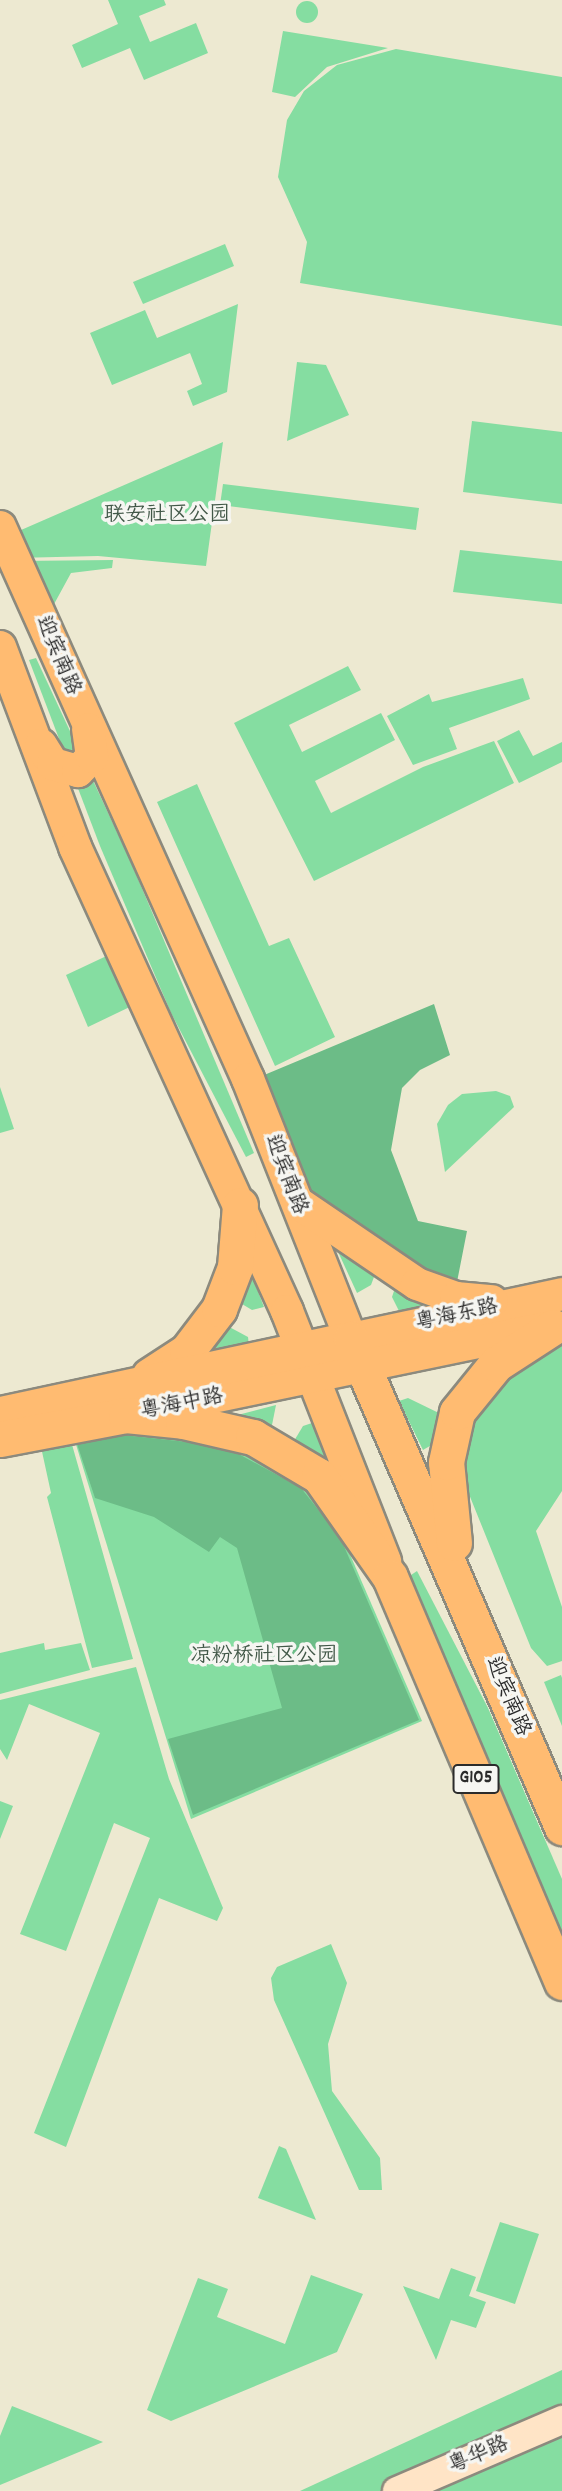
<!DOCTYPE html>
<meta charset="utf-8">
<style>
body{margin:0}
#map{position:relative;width:562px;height:2491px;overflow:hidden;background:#ede9d1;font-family:Dekko,"LXGW WenKai TC",sans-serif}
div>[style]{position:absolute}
.green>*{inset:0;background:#85dda1}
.round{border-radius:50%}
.forest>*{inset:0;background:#6cbc87}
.roads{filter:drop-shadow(2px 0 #8c8a7e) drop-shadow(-2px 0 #8c8a7e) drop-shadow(0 2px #8c8a7e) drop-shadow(0 -2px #8c8a7e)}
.secondary>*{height:28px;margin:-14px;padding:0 14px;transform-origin:14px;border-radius:14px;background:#ffe4c6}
.primary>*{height:32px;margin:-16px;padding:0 16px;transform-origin:16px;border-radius:16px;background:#ffbb71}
.highway>*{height:35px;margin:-17.5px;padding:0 17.5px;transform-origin:17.5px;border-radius:17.5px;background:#ffbb71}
span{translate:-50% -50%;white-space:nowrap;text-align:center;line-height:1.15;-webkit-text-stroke:7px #f6f6f2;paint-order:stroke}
.shield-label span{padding:2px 5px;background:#f6f6f2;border:2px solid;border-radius:5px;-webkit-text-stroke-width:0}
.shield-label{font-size:19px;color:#2b2b2b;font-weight:700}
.park-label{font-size:21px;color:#425848}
.street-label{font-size:21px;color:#2b2b2b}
</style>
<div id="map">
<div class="green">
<div style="clip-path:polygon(108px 0,164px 0,166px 5px,139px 16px,150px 42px,196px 23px,208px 53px,144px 80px,130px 48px,82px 68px,72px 45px,118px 24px)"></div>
<div class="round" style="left:296px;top:1px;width:22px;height:22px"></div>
<div style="clip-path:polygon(283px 31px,388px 48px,327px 67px,295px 97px,272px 92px)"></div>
<div style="clip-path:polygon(396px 49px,562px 77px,562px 326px,300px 283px,307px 242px,278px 177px,287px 120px,304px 91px,337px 65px)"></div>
<div style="clip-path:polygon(225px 244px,234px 266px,143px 304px,133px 282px)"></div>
<div style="clip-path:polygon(238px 304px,227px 392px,193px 406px,187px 391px,202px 384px,190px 353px,112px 385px,90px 333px,145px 310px,157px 338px)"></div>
<div style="clip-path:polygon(297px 362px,326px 365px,349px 415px,287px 441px)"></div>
<div style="clip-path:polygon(472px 421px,562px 432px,562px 504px,463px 492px)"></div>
<div style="clip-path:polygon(223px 442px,206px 566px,98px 556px,15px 558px,5px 537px)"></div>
<div style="clip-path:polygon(223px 484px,419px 508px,416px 530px,220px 505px)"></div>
<div style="clip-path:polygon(460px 550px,562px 561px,562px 604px,453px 592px)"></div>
<div style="clip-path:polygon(113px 560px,112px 568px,71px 573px,53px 606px,18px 561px)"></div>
<div style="clip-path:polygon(36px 658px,130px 860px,254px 1153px,246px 1157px,171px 1013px,100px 846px,29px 660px)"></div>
<div style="clip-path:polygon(348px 666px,361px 690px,289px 725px,302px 752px,381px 713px,395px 740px,315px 781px,331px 813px,423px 767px,494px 741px,514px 783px,314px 881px,234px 723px)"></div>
<div style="clip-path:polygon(523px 678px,530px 699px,449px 728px,457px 749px,413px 765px,387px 716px,429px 694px,432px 702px)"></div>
<div style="clip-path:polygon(519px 730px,533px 756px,562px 742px,562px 762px,519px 783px,497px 741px)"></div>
<div style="clip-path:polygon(197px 784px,269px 946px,289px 938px,335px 1037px,275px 1066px,157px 802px)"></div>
<div style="clip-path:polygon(115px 952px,138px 1003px,88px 1027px,66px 975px)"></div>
<div style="clip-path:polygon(0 1087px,14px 1129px,0 1133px)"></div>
<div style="clip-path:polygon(496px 1091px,510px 1096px,514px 1107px,445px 1172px,437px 1124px,448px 1105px,462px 1094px)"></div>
<div style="clip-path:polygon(334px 1243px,377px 1269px,371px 1285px,357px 1293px)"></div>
<div style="clip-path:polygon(249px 1268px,264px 1307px,252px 1310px,232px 1298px)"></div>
<div style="clip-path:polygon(397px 1282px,437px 1306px,400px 1313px,392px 1297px)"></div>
<div style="clip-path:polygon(220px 1322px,248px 1337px,249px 1346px,202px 1357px)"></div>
<div style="clip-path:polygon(562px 1327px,562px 1491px,536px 1531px,562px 1607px,562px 1661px,547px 1666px,531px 1648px,452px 1452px,466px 1399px)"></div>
<div style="clip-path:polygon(408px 1398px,443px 1415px,435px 1443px,423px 1450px,399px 1401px)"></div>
<div style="clip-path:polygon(276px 1405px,270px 1435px,226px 1418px)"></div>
<div style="clip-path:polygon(315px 1422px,336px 1465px,291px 1446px,303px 1426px)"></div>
<div style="clip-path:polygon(121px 1433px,217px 1440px,305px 1488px,342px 1536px,422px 1721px,191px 1819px,74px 1438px)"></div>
<div style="clip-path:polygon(71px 1441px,133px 1659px,92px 1668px,47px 1497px,51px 1493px,41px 1447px)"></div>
<div style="clip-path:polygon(417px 1571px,488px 1708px,562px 1879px,562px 1940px,408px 1577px)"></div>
<div style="clip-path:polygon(44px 1643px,45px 1650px,81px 1643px,90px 1670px,0 1694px,0 1653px)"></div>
<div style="clip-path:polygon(136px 1667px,169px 1779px,223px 1908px,217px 1921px,159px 1898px,66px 2147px,34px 2133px,150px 1838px,114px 1823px,66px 1951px,20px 1934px,100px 1733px,29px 1704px,7px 1760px,0 1749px,0 1700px)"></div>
<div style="clip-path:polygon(561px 1675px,562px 1678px,562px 1726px,544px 1682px)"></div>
<div style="clip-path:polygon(0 1801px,13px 1806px,0 1839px)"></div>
<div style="clip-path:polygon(331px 1944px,347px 1983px,328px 2044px,332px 2091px,380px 2158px,382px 2190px,359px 2190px,274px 2000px,271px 1978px,277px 1967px)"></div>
<div style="clip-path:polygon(279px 2146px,286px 2149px,316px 2220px,258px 2198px)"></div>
<div style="clip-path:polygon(500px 2222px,539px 2234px,515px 2304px,476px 2291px)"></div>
<div style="clip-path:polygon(451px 2268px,476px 2277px,469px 2296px,486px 2302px,476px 2328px,451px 2320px,436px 2360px,403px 2286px,439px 2299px)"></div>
<div style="clip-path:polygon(311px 2275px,363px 2294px,337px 2352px,171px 2421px,147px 2410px,198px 2278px,228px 2289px,217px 2317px,285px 2344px)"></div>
<div style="clip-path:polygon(562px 2370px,562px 2415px,381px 2491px,300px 2491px)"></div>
<div style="clip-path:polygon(12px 2406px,103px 2442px,0 2485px,0 2436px)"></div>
<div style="clip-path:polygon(562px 2425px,562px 2491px,410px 2491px)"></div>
</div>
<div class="forest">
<div style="clip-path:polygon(434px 1004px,450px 1055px,420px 1070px,402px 1088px,391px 1150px,418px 1221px,467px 1231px,457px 1282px,386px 1254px,312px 1206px,252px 1080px)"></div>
<div style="clip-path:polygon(123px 1435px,224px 1446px,301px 1488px,340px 1537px,419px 1720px,193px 1815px,168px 1739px,282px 1708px,237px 1548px,220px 1537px,209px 1552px,154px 1517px,95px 1498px,76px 1441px)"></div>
</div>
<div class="roads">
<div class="secondary">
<div style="left:397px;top:2491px;width:180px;rotate:-23.3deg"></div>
</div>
<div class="primary">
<div style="left:0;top:527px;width:605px;rotate:65.81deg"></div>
<div style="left:248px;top:1079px;width:280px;rotate:68.4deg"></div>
<div style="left:351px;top:1339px;width:216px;rotate:-12deg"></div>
<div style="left:0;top:647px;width:214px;rotate:69.4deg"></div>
<div style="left:75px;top:847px;width:510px;rotate:65.44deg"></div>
<div style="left:287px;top:1311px;width:269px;rotate:68.6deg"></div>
<div style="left:41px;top:745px;width:22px;rotate:58deg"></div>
<div style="left:53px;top:764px;width:26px;rotate:16deg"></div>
<div style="left:78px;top:771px;width:20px;rotate:-45deg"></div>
<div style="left:92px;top:757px;width:28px;rotate:-98deg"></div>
<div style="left:298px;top:1203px;width:144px;rotate:34.2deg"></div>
<div style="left:417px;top:1284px;width:41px;rotate:19.7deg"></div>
<div style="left:456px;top:1298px;width:36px;rotate:5deg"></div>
<div style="left:145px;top:1411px;width:410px;rotate:-11.7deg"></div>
</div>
<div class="highway">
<div style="left:149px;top:1376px;width:45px;rotate:-33.3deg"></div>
<div style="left:187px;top:1351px;width:53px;rotate:-52.7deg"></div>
<div style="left:219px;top:1309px;width:45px;rotate:-69.1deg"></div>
<div style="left:235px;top:1267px;width:62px;rotate:-85.4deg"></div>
<div style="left:0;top:1414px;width:359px;rotate:-12.1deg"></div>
<div style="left:351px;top:1339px;width:532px;rotate:66.62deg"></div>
<div style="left:0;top:1439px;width:128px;rotate:-10.8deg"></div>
<div style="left:126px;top:1415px;width:57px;rotate:6deg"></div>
<div style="left:183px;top:1421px;width:72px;rotate:12.9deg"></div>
<div style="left:253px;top:1437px;width:77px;rotate:30.6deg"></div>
<div style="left:319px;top:1476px;width:123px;rotate:54.9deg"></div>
<div style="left:390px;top:1577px;width:440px;rotate:67deg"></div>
<div style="left:454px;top:1543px;width:81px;rotate:-95.6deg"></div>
<div style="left:446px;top:1462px;width:51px;rotate:-77.6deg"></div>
<div style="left:457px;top:1412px;width:62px;rotate:-50.9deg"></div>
<div style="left:496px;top:1364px;width:68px;rotate:-33deg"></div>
</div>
</div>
<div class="shield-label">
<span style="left:476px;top:1779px">G105</span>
</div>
<div class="park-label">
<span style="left:167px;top:516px">联安社区公园</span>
<span style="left:264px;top:1657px">凉粉桥社区公园</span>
</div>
<div class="street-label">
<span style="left:57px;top:656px;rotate:67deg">迎宾南路</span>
<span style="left:285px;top:1175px;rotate:69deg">迎宾南路</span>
<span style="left:457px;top:1316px;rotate:-12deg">粤海东路</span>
<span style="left:182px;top:1405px;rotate:-11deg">粤海中路</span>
<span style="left:507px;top:1697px;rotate:67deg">迎宾南路</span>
<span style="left:479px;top:2456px;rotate:-23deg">粤华路</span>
</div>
</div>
